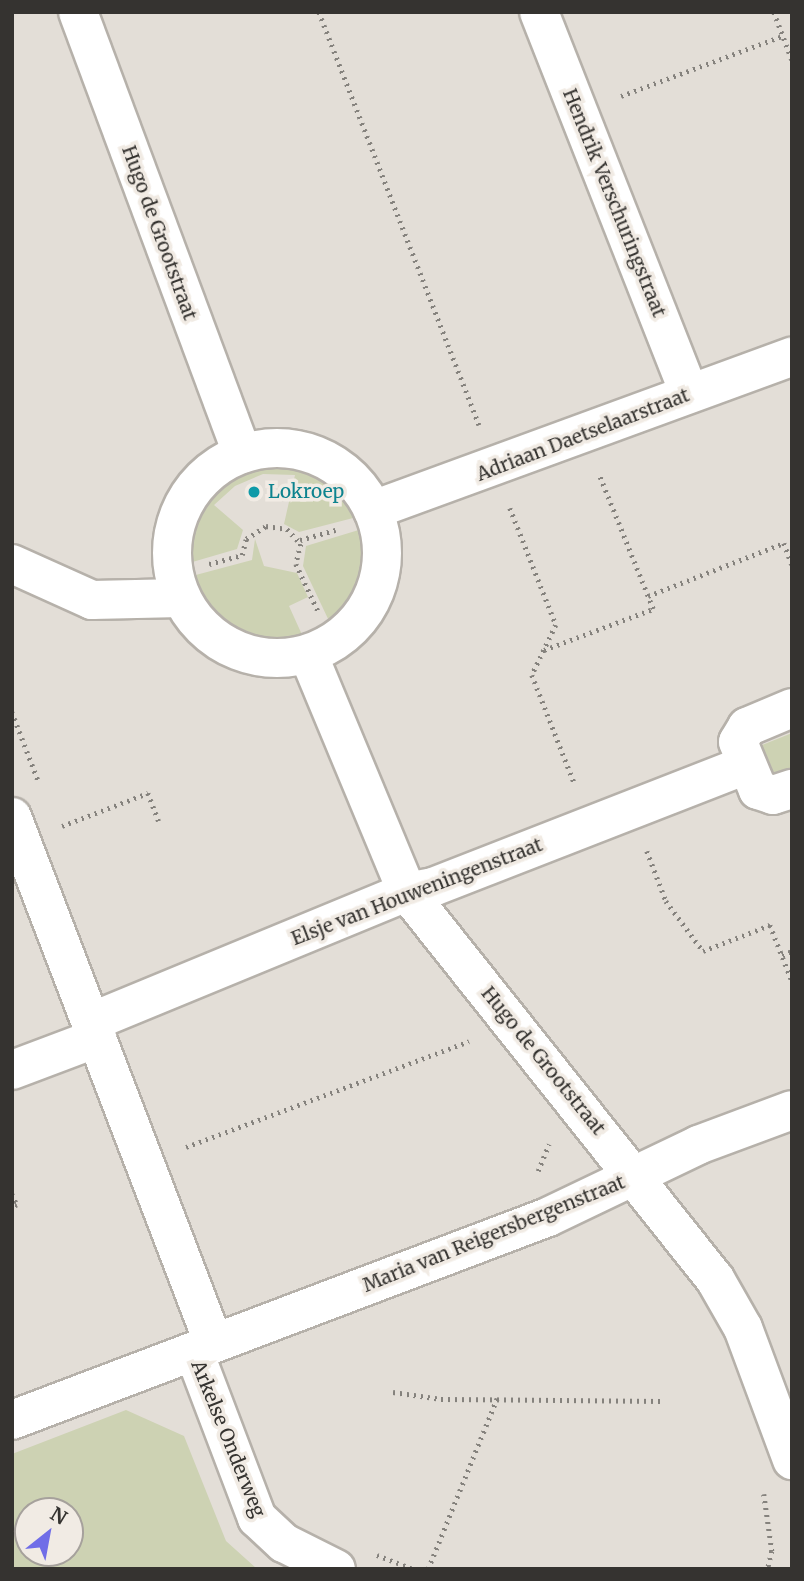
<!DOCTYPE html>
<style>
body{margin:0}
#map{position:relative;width:804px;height:1581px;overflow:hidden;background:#e3ded7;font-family:Merriweather,serif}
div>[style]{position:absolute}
.green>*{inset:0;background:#cdd2b3}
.path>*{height:4.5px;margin-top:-2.25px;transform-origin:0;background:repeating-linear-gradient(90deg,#85827d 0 2px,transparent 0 7px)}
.roads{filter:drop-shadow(2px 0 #b6b1aa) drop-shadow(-2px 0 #b6b1aa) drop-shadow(0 2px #b6b1aa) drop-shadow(0 -2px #b6b1aa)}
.minor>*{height:38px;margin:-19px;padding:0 19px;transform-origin:19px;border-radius:19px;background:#fff}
.minor>.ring{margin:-19px;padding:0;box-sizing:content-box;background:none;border:38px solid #fff;border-radius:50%}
.dots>*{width:19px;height:19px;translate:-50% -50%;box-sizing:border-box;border:4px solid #f1ebe4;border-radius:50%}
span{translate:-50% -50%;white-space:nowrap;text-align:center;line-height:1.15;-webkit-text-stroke:7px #f1ebe4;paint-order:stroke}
.street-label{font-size:19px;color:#353330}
.culture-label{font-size:19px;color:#0d838f}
.left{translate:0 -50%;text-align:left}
.frame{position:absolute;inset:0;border:14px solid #353330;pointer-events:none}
.north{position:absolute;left:14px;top:1497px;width:70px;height:70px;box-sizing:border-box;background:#f1ebe4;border:2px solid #a6a19c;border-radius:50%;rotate:31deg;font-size:19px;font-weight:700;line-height:28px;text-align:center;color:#353330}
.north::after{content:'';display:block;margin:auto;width:24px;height:32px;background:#706de7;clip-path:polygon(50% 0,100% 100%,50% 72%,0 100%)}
</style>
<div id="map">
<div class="green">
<div style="clip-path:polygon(270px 464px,319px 474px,339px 488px,357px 517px,299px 532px,284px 524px,295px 475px,263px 474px,235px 486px,214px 505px,243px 530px,237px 549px,189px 563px,191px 530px,202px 504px,220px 484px)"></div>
<div style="clip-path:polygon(362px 529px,364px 574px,355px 595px,330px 623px,303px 566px,306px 546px)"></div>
<div style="clip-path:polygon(255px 539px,264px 566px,297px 573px,308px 597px,289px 606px,303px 637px,271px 641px,246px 635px,224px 624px,194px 584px,192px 576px,252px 560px)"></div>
<div style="clip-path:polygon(792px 733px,792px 771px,770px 779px,757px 747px)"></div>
<div style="clip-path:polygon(evenodd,126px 1410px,184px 1436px,226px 1541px,257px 1569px,12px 1569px,12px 1454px,126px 1410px,70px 1511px,70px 1553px,28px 1553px,28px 1511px,70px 1511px)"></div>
</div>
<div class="path">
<div style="left:319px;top:12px;width:443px;rotate:68.8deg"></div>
<div style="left:774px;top:12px;width:51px;rotate:69.4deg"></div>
<div style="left:621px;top:96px;width:172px;rotate:-20.4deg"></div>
<div style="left:510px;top:508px;width:126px;rotate:68.5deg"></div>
<div style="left:556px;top:625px;width:55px;rotate:115.6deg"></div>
<div style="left:532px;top:675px;width:118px;rotate:68.6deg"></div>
<div style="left:300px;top:540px;width:37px;rotate:-16deg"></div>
<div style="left:209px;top:564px;width:34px;rotate:-15deg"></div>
<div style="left:242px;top:555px;width:16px;rotate:-76deg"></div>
<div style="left:246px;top:539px;width:24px;rotate:-33deg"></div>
<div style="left:266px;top:526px;width:21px;rotate:8deg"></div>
<div style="left:287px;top:529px;width:21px;rotate:47deg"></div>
<div style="left:301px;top:544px;width:21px;rotate:104deg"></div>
<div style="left:296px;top:564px;width:54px;rotate:64.9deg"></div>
<div style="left:648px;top:596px;width:146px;rotate:-21.3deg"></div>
<div style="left:784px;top:543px;width:23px;rotate:70deg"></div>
<div style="left:544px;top:650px;width:116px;rotate:-20.6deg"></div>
<div style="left:653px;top:609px;width:144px;rotate:-111.9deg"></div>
<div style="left:12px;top:712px;width:73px;rotate:69.1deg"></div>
<div style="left:62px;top:826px;width:92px;rotate:-21deg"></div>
<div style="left:148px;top:793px;width:30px;rotate:69deg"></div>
<div style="left:647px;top:851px;width:53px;rotate:69.2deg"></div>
<div style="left:666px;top:901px;width:62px;rotate:53.5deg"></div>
<div style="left:703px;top:951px;width:72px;rotate:-21.2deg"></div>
<div style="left:770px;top:925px;width:60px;rotate:68.6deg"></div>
<div style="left:782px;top:955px;width:11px;rotate:-22deg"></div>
<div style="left:186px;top:1147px;width:302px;rotate:-20.5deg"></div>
<div style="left:538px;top:1171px;width:29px;rotate:-68deg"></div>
<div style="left:12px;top:1194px;width:12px;rotate:66deg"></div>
<div style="left:17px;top:1205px;width:5px;rotate:158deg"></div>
<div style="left:393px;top:1392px;width:49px;rotate:8.3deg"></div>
<div style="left:441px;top:1399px;width:220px;rotate:0.5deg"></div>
<div style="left:764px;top:1494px;width:58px;rotate:82deg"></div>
<div style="left:772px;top:1551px;width:18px;rotate:103deg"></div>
<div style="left:377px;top:1555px;width:39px;rotate:21deg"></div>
<div style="left:428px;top:1569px;width:184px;rotate:-68deg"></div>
</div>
<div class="roads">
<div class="minor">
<div style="left:78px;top:12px;width:471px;rotate:69.6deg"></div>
<div style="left:539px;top:12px;width:409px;rotate:68.5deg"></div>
<div class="ring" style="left:172px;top:448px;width:172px;height:172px"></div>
<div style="left:373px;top:510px;width:446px;rotate:-20.1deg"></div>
<div style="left:12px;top:564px;width:88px;rotate:24.2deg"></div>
<div style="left:92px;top:600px;width:89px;rotate:-1.3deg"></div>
<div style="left:308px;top:654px;width:258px;rotate:67.4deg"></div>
<div style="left:407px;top:892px;width:495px;rotate:51.5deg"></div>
<div style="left:715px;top:1279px;width:56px;rotate:60.3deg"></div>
<div style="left:743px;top:1328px;width:141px;rotate:69.6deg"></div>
<div style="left:792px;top:708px;width:49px;rotate:157.1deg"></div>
<div style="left:747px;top:727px;width:17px;rotate:121deg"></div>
<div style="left:738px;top:742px;width:52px;rotate:67.4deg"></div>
<div style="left:758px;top:790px;width:16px;rotate:18deg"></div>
<div style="left:773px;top:795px;width:20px;rotate:-18deg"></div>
<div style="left:12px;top:817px;width:564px;rotate:69.03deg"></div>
<div style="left:91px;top:1022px;width:342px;rotate:-22.4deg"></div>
<div style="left:407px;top:892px;width:26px;rotate:-11deg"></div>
<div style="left:433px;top:887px;width:336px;rotate:-21.3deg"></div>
<div style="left:12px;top:1070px;width:91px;rotate:-20.6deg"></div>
<div style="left:194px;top:1352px;width:178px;rotate:69.2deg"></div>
<div style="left:257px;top:1518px;width:37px;rotate:43deg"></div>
<div style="left:284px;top:1543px;width:58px;rotate:26.6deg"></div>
<div style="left:12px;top:1420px;width:573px;rotate:-20.74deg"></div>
<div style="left:548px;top:1217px;width:166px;rotate:-25.6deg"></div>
<div style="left:698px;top:1145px;width:100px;rotate:-20.4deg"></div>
</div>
</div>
<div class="dots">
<div style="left:254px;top:492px;background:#0f9aa8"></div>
</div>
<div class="street-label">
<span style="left:614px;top:203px;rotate:68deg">Hendrik Verschuringstraat</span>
<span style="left:159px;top:233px;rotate:70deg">Hugo de Grootstraat</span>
<span style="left:583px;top:435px;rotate:-21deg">Adriaan Daetselaarstraat</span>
<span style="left:417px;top:892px;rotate:-21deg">Elsje van Houweningenstraat</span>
<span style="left:543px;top:1061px;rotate:51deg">Hugo de Grootstraat</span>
<span style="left:494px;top:1234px;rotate:-22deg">Maria van Reigersbergenstraat</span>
<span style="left:228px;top:1439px;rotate:68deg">Arkelse Onderweg</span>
</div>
<div class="culture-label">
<span class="left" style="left:268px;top:492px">Lokroep</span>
</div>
<div class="frame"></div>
<div class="north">N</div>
</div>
